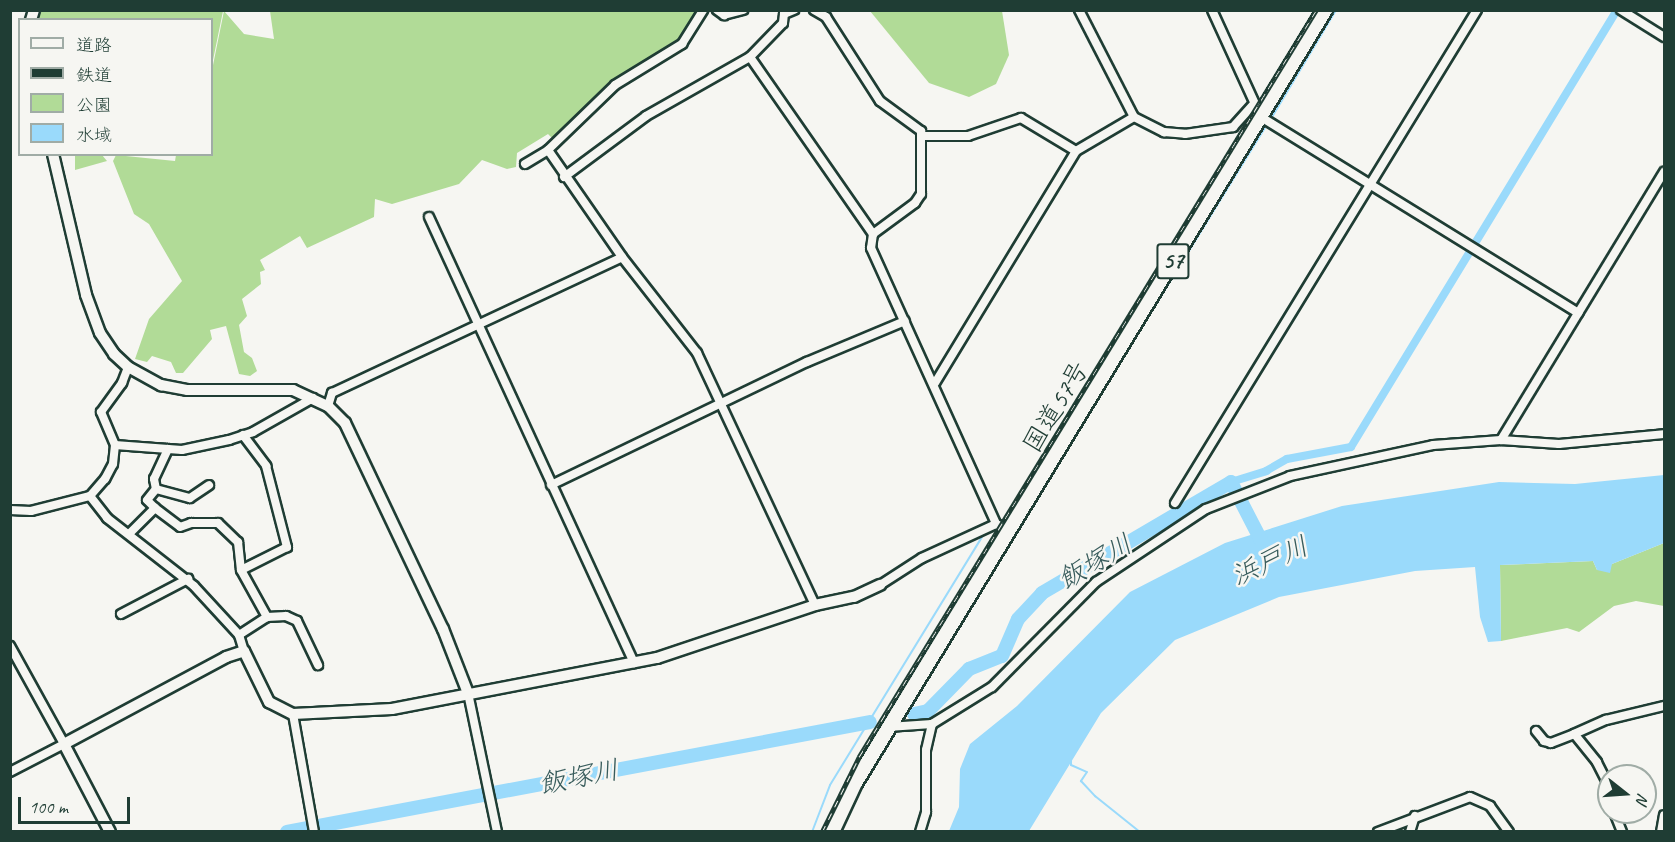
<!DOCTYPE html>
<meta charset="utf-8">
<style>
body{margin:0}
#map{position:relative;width:1675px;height:842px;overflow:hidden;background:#f6f6f2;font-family:Caveat,"Klee One",sans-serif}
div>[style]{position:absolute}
.green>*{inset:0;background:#b1db97}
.water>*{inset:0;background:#9adafb}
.stream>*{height:2px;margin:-1px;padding:0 1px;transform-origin:1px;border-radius:1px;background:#9adafb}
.canal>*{height:8px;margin:-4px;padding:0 4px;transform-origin:4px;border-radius:4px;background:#9adafb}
.river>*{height:14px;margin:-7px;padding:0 7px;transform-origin:7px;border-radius:7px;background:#9adafb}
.roads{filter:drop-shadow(2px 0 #1f3d34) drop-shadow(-2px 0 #1f3d34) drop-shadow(0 2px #1f3d34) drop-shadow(0 -2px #1f3d34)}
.minor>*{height:8px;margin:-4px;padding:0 4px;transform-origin:4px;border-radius:4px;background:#f6f6f2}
.tertiary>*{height:10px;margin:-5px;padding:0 5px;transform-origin:5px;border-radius:5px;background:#f6f6f2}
.trunk>*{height:14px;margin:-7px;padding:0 7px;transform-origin:7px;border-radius:7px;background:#f6f6f2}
.rail>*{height:4.5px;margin-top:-2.25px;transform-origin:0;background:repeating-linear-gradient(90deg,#f6f6f2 0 7px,#1f3d34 0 14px);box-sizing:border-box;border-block:2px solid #1f3d34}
span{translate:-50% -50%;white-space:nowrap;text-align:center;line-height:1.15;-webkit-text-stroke:5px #f6f6f2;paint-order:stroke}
.shield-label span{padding:2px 4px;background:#f6f6f2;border:2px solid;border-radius:4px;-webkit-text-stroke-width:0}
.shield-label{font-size:24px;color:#1f3d34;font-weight:700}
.street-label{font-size:26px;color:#1f3d34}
.water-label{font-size:27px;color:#385c5c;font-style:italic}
.frame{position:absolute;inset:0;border:12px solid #1f3d34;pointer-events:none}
.legend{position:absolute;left:18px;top:18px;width:195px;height:138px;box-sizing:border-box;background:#f6f6f2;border:2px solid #a0aca6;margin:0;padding:8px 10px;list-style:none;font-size:18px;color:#1f3d34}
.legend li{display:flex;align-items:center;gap:12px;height:30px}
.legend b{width:30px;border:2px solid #a0aca6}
.north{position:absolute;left:1597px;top:764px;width:60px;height:60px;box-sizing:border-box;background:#f6f6f2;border:2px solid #a0aca6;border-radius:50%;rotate:107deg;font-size:16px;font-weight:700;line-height:24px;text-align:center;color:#1f3d34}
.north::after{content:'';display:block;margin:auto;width:21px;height:27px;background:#1f3d34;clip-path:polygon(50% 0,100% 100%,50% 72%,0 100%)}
.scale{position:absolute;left:18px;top:797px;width:112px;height:27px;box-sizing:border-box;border:3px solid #1f3d34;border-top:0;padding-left:8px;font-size:18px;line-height:21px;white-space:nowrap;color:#1f3d34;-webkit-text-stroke:4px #f6f6f2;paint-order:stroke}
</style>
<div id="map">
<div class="green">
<div style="clip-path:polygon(34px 10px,223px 11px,212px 65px,212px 20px,31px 20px)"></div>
<div style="clip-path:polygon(224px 11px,244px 34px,274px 39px,270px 11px,700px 11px,680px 42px,613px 84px,554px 140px,548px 134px,517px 153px,516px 167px,507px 169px,482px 160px,459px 184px,392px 204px,375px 199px,374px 217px,307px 248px,300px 236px,260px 260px,265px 270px,260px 272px,261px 284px,242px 299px,247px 316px,239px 325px,244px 352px,252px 358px,257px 371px,250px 376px,239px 374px,226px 326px,210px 330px,212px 339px,183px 373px,176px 373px,171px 362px,152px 356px,147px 362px,135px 359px,149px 319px,182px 281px,149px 224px,134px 214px,113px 161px,116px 155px,175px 161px,176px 155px,212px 154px,212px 70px)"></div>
<div style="clip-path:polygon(870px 11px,1002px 11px,1009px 55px,996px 84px,969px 97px,929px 83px)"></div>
<div style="clip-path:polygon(66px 155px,102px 155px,107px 161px,75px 170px,75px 156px)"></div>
<div style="clip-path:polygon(1664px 543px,1664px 606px,1636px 601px,1614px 606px,1579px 632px,1567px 628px,1501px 641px,1500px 565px,1593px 561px,1597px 570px)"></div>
</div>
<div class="water">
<div style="clip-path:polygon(1664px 475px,1664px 543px,1612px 564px,1610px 573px,1597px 570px,1593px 561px,1500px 565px,1501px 641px,1488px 642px,1480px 617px,1475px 567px,1415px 571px,1279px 597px,1175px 640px,1101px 713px,1029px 831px,949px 831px,959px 807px,960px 769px,970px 744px,1017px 706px,1130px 592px,1225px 543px,1342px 506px,1499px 482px,1575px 484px)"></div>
</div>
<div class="stream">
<div style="left:1272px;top:117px;width:125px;rotate:-59.1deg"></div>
<div style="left:1180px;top:487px;width:142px;rotate:-58.6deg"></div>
<div style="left:1032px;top:505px;width:443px;rotate:-58.3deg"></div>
<div style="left:1071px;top:760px;width:5px;rotate:90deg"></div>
<div style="left:1071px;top:765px;width:17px;rotate:24deg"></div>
<div style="left:1087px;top:772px;width:11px;rotate:124deg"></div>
<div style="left:1081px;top:781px;width:21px;rotate:47deg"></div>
<div style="left:1095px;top:796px;width:58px;rotate:38.7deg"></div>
<div style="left:812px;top:832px;width:50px;rotate:-69deg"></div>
<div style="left:830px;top:785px;width:291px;rotate:-58.5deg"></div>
</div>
<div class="canal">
<div style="left:1231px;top:482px;width:37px;rotate:-17deg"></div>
<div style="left:1266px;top:471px;width:24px;rotate:-30deg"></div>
<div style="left:1287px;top:459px;width:65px;rotate:-10.6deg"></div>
<div style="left:1351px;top:447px;width:512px;rotate:-58.67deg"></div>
</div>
<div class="river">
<div style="left:914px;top:714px;width:14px;rotate:-12deg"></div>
<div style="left:928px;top:711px;width:59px;rotate:-45.7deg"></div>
<div style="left:969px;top:669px;width:35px;rotate:-22deg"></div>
<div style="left:1002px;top:656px;width:40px;rotate:-66.6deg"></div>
<div style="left:1018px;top:619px;width:35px;rotate:-47deg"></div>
<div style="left:1042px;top:593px;width:219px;rotate:-30.4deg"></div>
<div style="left:1231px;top:482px;width:74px;rotate:62.7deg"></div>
<div style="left:287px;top:832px;width:593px;rotate:-10.68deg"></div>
</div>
<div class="roads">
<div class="minor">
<div style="left:717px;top:10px;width:9px;rotate:36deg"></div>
<div style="left:724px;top:15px;width:20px;rotate:-15deg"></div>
<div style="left:814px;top:10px;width:14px;rotate:30deg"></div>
<div style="left:826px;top:17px;width:100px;rotate:57.3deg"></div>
<div style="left:880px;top:101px;width:51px;rotate:36.2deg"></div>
<div style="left:921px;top:131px;width:63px;rotate:90deg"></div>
<div style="left:921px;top:194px;width:11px;rotate:124deg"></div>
<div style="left:915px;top:203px;width:52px;rotate:143.6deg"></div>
<div style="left:1079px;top:10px;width:120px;rotate:62.8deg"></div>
<div style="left:1134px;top:117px;width:34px;rotate:27deg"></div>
<div style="left:1164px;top:132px;width:21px;rotate:5deg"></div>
<div style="left:1185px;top:134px;width:49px;rotate:-8.3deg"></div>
<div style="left:1233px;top:127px;width:30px;rotate:-48deg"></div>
<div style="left:1212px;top:10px;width:118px;rotate:65.4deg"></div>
<div style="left:1261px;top:117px;width:373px;rotate:31.7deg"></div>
<div style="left:1621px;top:10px;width:51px;rotate:32.1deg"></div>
<div style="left:784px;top:14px;width:11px;rotate:-22deg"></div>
<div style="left:750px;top:57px;width:216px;rotate:55.2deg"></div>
<div style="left:873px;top:234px;width:14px;rotate:98deg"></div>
<div style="left:871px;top:248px;width:303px;rotate:65.6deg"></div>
<div style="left:996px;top:524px;width:14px;rotate:25deg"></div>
<div style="left:922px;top:136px;width:46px"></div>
<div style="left:968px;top:136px;width:56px;rotate:-18.8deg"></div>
<div style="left:1021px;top:118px;width:64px;rotate:31deg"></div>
<div style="left:548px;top:150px;width:93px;rotate:-44.1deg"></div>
<div style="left:615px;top:85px;width:79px;rotate:-31.5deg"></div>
<div style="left:682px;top:44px;width:40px;rotate:-58deg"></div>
<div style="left:525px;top:164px;width:27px;rotate:-31deg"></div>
<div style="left:548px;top:150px;width:130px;rotate:55.3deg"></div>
<div style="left:622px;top:257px;width:122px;rotate:52deg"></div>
<div style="left:697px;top:353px;width:278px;rotate:64.9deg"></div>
<div style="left:564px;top:177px;width:102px;rotate:-36.6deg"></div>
<div style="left:646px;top:116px;width:120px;rotate:-29.6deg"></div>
<div style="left:750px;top:57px;width:47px;rotate:-45.9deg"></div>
<div style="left:783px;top:23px;width:9px;rotate:-84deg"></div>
<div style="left:429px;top:217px;width:491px;rotate:65.3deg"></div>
<div style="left:935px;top:383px;width:271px;rotate:-58.7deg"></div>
<div style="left:1076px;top:151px;width:67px;rotate:-30.4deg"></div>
<div style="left:328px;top:406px;width:14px;rotate:-73deg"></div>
<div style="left:332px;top:393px;width:320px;rotate:-25.1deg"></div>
<div style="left:243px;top:435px;width:39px;rotate:53deg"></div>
<div style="left:266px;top:466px;width:84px;rotate:75.5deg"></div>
<div style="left:287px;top:547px;width:51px;rotate:153.4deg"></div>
<div style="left:241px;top:570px;width:54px;rotate:61deg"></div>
<div style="left:1501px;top:440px;width:314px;rotate:-58.7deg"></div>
<div style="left:115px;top:445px;width:67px;rotate:4.3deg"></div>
<div style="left:182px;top:450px;width:48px;rotate:-12deg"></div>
<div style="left:229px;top:440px;width:25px;rotate:-18deg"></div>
<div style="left:253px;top:432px;width:69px;rotate:-29.5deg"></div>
<div style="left:168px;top:449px;width:33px;rotate:115deg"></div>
<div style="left:154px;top:479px;width:10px;rotate:79deg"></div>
<div style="left:156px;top:489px;width:35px;rotate:15deg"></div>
<div style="left:190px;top:498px;width:23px;rotate:-34deg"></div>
<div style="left:551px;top:485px;width:284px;rotate:-25.7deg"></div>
<div style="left:807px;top:362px;width:106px;rotate:-22.7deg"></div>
<div style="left:90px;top:496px;width:28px;rotate:52deg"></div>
<div style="left:107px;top:518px;width:110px;rotate:38deg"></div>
<div style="left:194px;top:586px;width:67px;rotate:47.4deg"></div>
<div style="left:239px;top:635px;width:17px;rotate:73deg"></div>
<div style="left:1175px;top:503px;width:578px;rotate:-58.51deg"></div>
<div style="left:155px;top:508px;width:31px;rotate:37deg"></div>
<div style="left:180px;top:527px;width:12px;rotate:-20deg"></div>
<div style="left:191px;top:523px;width:27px"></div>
<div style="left:218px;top:523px;width:28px;rotate:44deg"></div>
<div style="left:238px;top:542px;width:28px;rotate:84deg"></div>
<div style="left:10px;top:510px;width:21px;rotate:3deg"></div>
<div style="left:31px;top:511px;width:61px;rotate:-14.3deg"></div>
<div style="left:90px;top:496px;width:23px;rotate:-49deg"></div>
<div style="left:105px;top:479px;width:17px;rotate:-62deg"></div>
<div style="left:113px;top:464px;width:19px;rotate:-84deg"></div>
<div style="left:115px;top:445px;width:36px;rotate:-113deg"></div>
<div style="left:101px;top:412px;width:36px;rotate:-54deg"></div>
<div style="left:122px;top:383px;width:17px;rotate:-69deg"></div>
<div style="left:129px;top:534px;width:37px;rotate:-45deg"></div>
<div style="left:155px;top:508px;width:11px;rotate:-135deg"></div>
<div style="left:147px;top:500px;width:14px;rotate:-51deg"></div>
<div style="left:880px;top:585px;width:50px;rotate:-32.7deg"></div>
<div style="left:922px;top:558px;width:81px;rotate:-24.7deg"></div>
<div style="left:121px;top:614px;width:76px;rotate:-27.6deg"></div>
<div style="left:239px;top:635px;width:33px;rotate:-33deg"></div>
<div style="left:267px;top:617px;width:19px;rotate:-3deg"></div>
<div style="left:286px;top:616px;width:12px;rotate:24deg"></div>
<div style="left:297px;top:621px;width:49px;rotate:64.5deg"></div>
<div style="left:10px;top:646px;width:112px;rotate:61.1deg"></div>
<div style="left:64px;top:744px;width:61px;rotate:152.6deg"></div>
<div style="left:468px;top:693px;width:142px;rotate:78.2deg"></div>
<div style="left:293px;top:714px;width:120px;rotate:79.9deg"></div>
<div style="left:888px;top:727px;width:44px;rotate:-3.9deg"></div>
<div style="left:1536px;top:731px;width:13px;rotate:51deg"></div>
<div style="left:1544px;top:741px;width:7px;rotate:16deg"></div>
<div style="left:1551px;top:743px;width:25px;rotate:-21deg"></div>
<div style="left:1609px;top:786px;width:27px;rotate:-117deg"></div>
<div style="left:1597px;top:762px;width:36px;rotate:-129deg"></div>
<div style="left:1574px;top:734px;width:35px;rotate:-24deg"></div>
<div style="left:1606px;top:720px;width:60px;rotate:-13.6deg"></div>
<div style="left:1614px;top:812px;width:22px;rotate:68deg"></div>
<div style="left:920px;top:832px;width:21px;rotate:-73deg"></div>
<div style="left:926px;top:812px;width:62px;rotate:-90deg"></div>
<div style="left:926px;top:750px;width:27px;rotate:-77deg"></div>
<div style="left:932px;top:724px;width:70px;rotate:-31.7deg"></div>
<div style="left:992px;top:687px;width:148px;rotate:-45.3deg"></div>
<div style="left:1096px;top:582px;width:132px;rotate:-33.6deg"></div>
<div style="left:1206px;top:509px;width:90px;rotate:-21.4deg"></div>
<div style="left:1290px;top:476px;width:146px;rotate:-12.2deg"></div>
<div style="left:1433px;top:445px;width:68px;rotate:-4.2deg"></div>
<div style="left:1501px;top:440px;width:58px;rotate:3.9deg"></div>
<div style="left:1559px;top:444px;width:105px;rotate:-5.4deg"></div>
<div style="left:1378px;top:832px;width:98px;rotate:-20.8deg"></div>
<div style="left:1470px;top:797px;width:22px;rotate:24deg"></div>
<div style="left:1490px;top:806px;width:32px;rotate:54deg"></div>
<div style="left:1410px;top:832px;width:17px;rotate:-73deg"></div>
<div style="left:1661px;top:832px;width:17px;rotate:-80deg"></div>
</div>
<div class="tertiary">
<div style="left:31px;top:20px;width:10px;rotate:-73deg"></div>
<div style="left:53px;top:154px;width:145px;rotate:76.8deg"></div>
<div style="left:86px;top:295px;width:40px;rotate:69.8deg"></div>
<div style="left:100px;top:333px;width:25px;rotate:56deg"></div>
<div style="left:114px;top:354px;width:19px;rotate:43deg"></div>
<div style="left:128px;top:367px;width:38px;rotate:29deg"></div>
<div style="left:161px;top:385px;width:26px;rotate:11deg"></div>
<div style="left:187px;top:390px;width:106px"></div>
<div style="left:293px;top:390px;width:38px;rotate:25deg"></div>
<div style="left:328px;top:406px;width:24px;rotate:45deg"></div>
<div style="left:345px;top:423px;width:228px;rotate:64.6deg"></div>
<div style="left:443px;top:629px;width:69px;rotate:68.7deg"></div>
<div style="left:110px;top:832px;width:99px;rotate:-117.6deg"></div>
<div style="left:64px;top:744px;width:184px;rotate:-28.2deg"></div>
<div style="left:226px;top:657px;width:19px;rotate:-18deg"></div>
<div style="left:244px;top:651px;width:57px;rotate:63.9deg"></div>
<div style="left:269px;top:702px;width:27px;rotate:27deg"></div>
<div style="left:293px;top:714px;width:99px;rotate:-2.9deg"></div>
<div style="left:392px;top:709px;width:270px;rotate:-10.9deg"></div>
<div style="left:657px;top:658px;width:167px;rotate:-18.5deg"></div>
<div style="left:815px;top:605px;width:40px;rotate:-12deg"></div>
<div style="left:854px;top:597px;width:29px;rotate:-25deg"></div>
</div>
<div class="trunk">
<div style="left:832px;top:832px;width:54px;rotate:-64.9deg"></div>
<div style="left:855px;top:783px;width:905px;rotate:-58.7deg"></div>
</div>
</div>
<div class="rail">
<div style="left:822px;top:832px;width:84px;rotate:-63.7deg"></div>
<div style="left:859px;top:757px;width:876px;rotate:-58.54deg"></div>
</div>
<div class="shield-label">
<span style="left:1173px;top:261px">57</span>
</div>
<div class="street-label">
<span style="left:1056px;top:407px;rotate:-59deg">国道57号</span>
</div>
<div class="water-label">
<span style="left:1270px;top:561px;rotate:-24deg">浜戸川</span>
<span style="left:1095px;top:562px;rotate:-30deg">飯塚川</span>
<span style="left:579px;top:777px;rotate:-11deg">飯塚川</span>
</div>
<div class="frame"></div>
<ul class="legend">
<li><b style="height:8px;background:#f6f6f2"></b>道路</li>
<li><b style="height:8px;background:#1f3d34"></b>鉄道</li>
<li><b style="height:16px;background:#b1db97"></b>公園</li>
<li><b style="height:16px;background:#9adafb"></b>水域</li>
</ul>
<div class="north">N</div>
<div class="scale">100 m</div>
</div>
